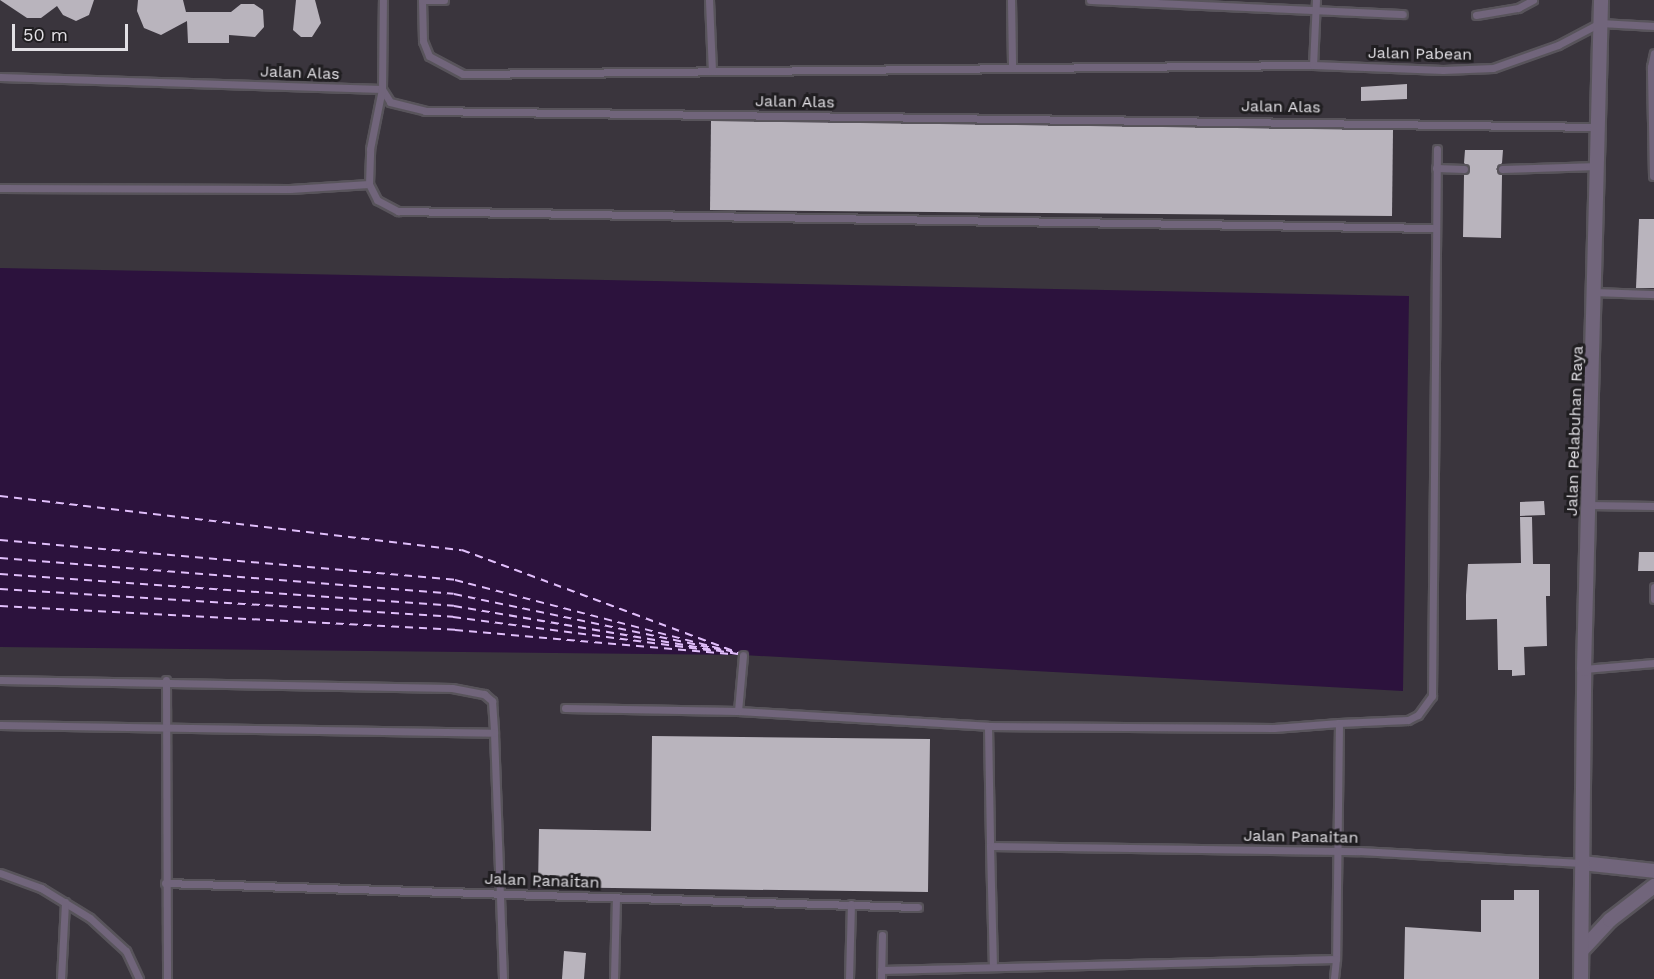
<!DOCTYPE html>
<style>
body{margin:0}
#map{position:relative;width:1654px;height:979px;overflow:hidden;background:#3a353d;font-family:"Work Sans",sans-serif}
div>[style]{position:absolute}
.water>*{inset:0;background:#2c123d}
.ferry>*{height:1.5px;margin-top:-0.75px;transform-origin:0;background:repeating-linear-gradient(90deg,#e0befa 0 8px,transparent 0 14px)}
.building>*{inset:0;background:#b9b4bd}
.roads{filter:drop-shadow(2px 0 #58545b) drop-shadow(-2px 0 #58545b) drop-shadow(0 2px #58545b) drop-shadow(0 -2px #58545b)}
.service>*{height:7px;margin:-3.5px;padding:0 3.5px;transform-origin:3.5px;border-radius:3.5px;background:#71657b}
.minor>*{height:14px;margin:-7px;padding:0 7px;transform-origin:7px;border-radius:7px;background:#71657b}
span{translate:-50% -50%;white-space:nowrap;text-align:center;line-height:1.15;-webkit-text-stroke:6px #201e21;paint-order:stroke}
.street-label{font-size:16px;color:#e2e0e5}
.scale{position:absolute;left:12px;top:24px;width:116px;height:27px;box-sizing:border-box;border:3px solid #e2e0e5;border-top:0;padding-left:8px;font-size:18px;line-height:21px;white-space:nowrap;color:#e2e0e5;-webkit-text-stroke:4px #201e21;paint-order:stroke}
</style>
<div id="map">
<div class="water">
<div style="clip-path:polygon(0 268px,1409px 296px,1403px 691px,743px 655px,0 647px)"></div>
</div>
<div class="ferry">
<div style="left:0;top:496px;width:465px;rotate:6.7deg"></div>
<div style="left:462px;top:550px;width:299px;rotate:20.4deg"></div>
<div style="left:0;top:540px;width:457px;rotate:5deg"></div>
<div style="left:455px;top:580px;width:287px;rotate:14.5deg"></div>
<div style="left:0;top:558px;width:455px;rotate:4.5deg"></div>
<div style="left:454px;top:594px;width:273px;rotate:11.8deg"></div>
<div style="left:0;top:574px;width:455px;rotate:4deg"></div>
<div style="left:454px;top:606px;width:289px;rotate:9.6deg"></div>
<div style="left:0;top:589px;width:454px;rotate:3.5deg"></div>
<div style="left:453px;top:617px;width:264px;rotate:7.4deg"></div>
<div style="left:0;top:606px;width:456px;rotate:3deg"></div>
<div style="left:455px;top:630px;width:276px;rotate:5deg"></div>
</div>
<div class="building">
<div style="clip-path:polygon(0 0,94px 0,89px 15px,76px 21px,63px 15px,57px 6px,41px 18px,27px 18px)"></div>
<div style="clip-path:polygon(138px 0,183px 0,186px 12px,231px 12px,241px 4px,254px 4px,263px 10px,264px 27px,255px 37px,229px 35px,229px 43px,188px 43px,187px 21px,161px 35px,144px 28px,137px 11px)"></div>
<div style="clip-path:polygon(296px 0,315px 0,321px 23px,312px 37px,301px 37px,293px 30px)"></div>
<div style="clip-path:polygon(1407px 84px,1407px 99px,1361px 101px,1361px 87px)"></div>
<div style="clip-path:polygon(711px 121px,1393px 130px,1392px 216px,710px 210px)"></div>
<div style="clip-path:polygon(1465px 150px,1503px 150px,1502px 163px,1496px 169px,1502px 175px,1501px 238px,1463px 237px,1464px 175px,1470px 169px,1464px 163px)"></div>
<div style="clip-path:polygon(1639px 219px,1654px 219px,1654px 288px,1636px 288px)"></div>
<div style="clip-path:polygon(1544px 501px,1545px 515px,1520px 516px,1520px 502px)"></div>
<div style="clip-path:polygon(1520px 517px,1532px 517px,1533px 564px,1550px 564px,1550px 596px,1546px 596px,1547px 646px,1524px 647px,1525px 675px,1512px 676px,1512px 670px,1498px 670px,1497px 619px,1466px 620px,1466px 595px,1468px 564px,1521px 563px)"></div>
<div style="clip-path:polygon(1639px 552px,1654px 552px,1654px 571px,1638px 571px)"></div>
<div style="clip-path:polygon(652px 736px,930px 739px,928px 892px,538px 887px,539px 829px,651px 831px)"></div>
<div style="clip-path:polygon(1514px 890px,1539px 890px,1539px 979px,1404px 979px,1405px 927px,1481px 932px,1481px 900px,1514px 900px)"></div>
<div style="clip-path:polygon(564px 951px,586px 953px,584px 979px,562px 979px)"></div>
</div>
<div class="roads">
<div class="service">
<div style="left:422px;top:0;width:41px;rotate:88.6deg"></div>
<div style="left:423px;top:41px;width:16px;rotate:68deg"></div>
<div style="left:429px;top:56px;width:38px;rotate:28deg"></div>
<div style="left:463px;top:74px;width:850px;rotate:-0.61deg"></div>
<div style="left:422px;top:0;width:22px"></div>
<div style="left:709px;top:0;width:71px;rotate:87.6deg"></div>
<div style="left:1011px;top:0;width:67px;rotate:89.1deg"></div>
<div style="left:1090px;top:0;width:313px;rotate:2.6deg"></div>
<div style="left:1316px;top:0;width:65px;rotate:92.6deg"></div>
<div style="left:1313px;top:65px;width:130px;rotate:2.2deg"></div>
<div style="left:1443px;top:70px;width:50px;rotate:-2.3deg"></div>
<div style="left:1493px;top:68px;width:69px;rotate:-19.5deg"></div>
<div style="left:1558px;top:45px;width:47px;rotate:-27.6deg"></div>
<div style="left:1600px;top:23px;width:54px;rotate:3.2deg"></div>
<div style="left:1476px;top:15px;width:43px;rotate:-9.5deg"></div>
<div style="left:1518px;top:8px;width:17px;rotate:-28deg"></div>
<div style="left:0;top:77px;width:382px;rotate:1.8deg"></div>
<div style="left:382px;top:89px;width:15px;rotate:58deg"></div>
<div style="left:390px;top:102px;width:36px;rotate:14deg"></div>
<div style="left:425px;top:111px;width:1174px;rotate:0.78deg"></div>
<div style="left:1436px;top:168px;width:28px;rotate:2deg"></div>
<div style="left:1502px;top:169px;width:96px;rotate:-1.8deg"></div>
<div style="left:1653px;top:176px;width:109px;rotate:-91.1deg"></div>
<div style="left:1651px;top:67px;width:14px;rotate:-78deg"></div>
<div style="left:369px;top:184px;width:18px;rotate:63deg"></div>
<div style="left:377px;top:200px;width:24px;rotate:28deg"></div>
<div style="left:398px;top:211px;width:1037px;rotate:0.94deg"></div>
<div style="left:0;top:188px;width:290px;rotate:0.2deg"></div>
<div style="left:290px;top:189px;width:79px;rotate:-3.6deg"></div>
<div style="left:369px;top:184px;width:35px;rotate:-88deg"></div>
<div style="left:370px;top:149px;width:61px;rotate:-78.7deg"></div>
<div style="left:382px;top:89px;width:89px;rotate:-89.4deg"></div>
<div style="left:1596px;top:292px;width:58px;rotate:2deg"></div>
<div style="left:1588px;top:505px;width:66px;rotate:0.9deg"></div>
<div style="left:1654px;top:599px;width:12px;rotate:-90deg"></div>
<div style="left:1584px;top:669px;width:70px;rotate:-4.9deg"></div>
<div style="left:0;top:680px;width:452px;rotate:1deg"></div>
<div style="left:452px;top:688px;width:33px;rotate:11deg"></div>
<div style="left:484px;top:694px;width:11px;rotate:41deg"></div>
<div style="left:492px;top:701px;width:32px;rotate:86deg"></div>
<div style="left:494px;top:733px;width:246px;rotate:87.9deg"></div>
<div style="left:166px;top:680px;width:299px;rotate:89.8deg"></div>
<div style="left:565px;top:708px;width:173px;rotate:1deg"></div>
<div style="left:738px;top:711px;width:250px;rotate:3.4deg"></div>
<div style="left:988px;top:726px;width:120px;rotate:89deg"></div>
<div style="left:990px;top:846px;width:369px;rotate:0.8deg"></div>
<div style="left:1359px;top:851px;width:223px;rotate:3.1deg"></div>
<div style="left:738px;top:711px;width:56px;rotate:-84.9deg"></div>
<div style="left:1339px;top:723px;width:69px;rotate:-2.5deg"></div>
<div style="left:1408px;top:720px;width:11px;rotate:-27deg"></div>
<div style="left:1418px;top:715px;width:24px;rotate:-54deg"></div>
<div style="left:1432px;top:696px;width:547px;rotate:-89.48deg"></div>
<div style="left:0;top:725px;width:494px;rotate:0.9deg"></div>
<div style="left:988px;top:726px;width:286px;rotate:0.4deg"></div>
<div style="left:1274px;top:728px;width:65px;rotate:-4.4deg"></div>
<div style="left:1339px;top:723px;width:236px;rotate:90.7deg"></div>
<div style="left:990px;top:846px;width:121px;rotate:88.6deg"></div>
<div style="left:0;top:873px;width:44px;rotate:20.1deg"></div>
<div style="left:41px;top:888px;width:57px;rotate:31.5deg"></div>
<div style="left:90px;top:918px;width:49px;rotate:42.5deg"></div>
<div style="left:126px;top:951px;width:31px;rotate:65deg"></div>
<div style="left:165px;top:883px;width:753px;rotate:1.83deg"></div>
<div style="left:881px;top:970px;width:455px;rotate:-1.4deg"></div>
<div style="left:1336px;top:959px;width:20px;rotate:96deg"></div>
<div style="left:61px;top:979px;width:77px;rotate:-87deg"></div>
<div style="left:614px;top:979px;width:82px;rotate:-88.6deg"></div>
<div style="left:849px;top:979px;width:75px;rotate:-88.5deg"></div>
<div style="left:881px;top:979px;width:44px;rotate:-88.7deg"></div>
</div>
<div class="minor">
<div style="left:1582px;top:863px;width:72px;rotate:6.3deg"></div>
<div style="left:1582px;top:950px;width:41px;rotate:-47deg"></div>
<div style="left:1610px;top:920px;width:56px;rotate:-37.7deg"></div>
<div style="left:1581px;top:979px;width:310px;rotate:-89.4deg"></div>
<div style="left:1584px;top:669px;width:669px;rotate:-88.54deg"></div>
</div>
</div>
<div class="street-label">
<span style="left:1420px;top:54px;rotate:1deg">Jalan Pabean</span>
<span style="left:300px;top:73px;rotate:2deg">Jalan Alas</span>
<span style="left:795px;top:102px;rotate:1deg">Jalan Alas</span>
<span style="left:1281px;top:107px;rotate:1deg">Jalan Alas</span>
<span style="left:1575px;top:431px;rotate:-88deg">Jalan Pelabuhan Raya</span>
<span style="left:1301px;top:837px;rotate:1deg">Jalan Panaitan</span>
<span style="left:542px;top:881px;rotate:2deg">Jalan Panaitan</span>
</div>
<div class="scale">50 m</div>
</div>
